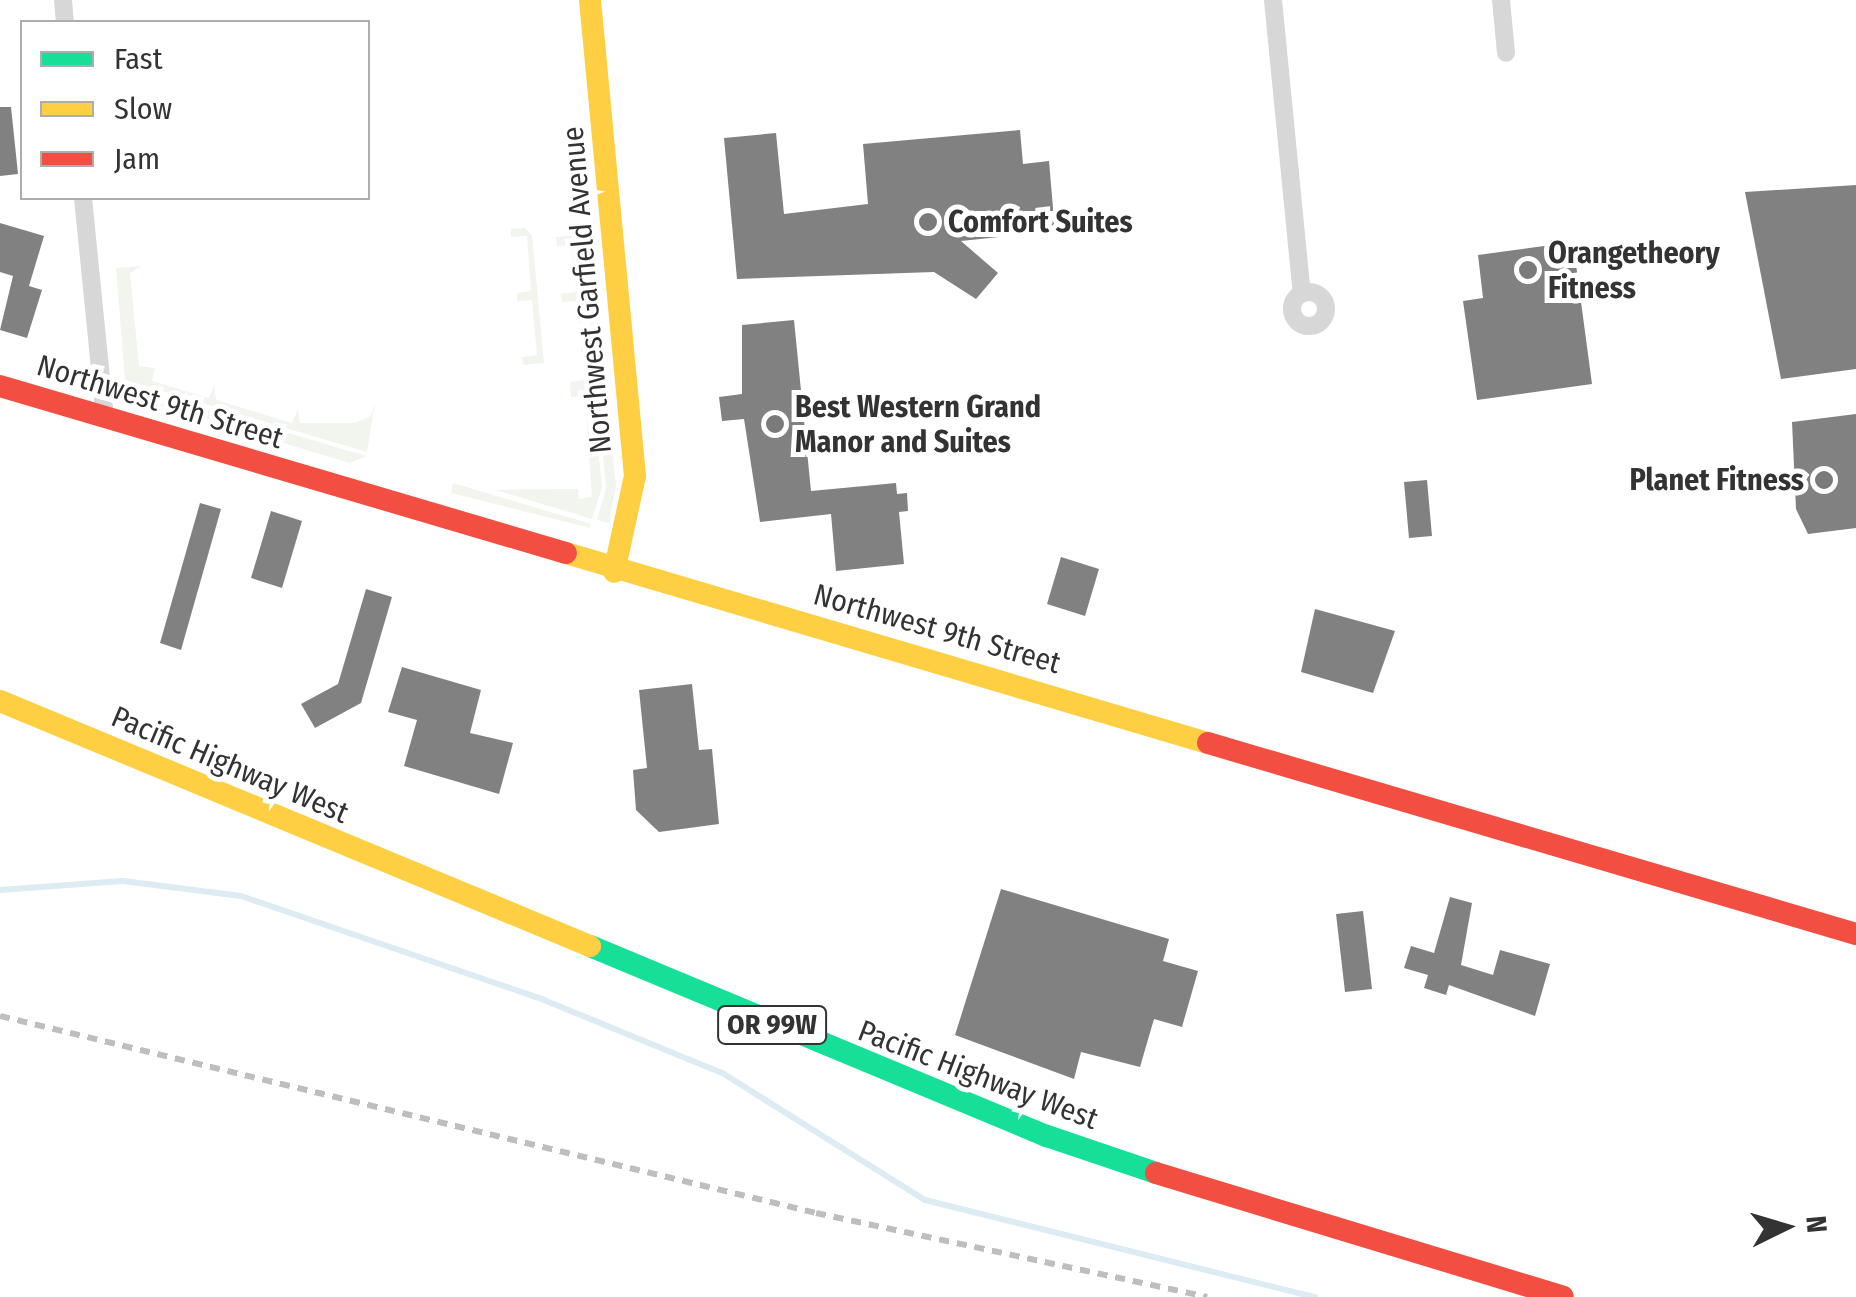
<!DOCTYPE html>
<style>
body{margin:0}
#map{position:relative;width:1856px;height:1297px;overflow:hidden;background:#fff;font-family:"Fira Sans Condensed",sans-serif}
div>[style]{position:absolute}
.green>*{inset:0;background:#f1f5ed}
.stream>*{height:6px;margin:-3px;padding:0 3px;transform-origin:3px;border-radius:3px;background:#ddebf3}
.building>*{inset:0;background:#818181}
.street>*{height:18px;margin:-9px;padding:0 9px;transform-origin:9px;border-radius:9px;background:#d7d7d7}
.street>.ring{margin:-9px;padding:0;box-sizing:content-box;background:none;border:18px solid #d7d7d7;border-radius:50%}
.fast>*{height:22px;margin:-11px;padding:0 11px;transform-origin:11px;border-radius:11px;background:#16e098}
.slow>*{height:22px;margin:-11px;padding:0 11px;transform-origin:11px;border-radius:11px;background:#ffcf43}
.jam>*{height:22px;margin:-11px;padding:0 11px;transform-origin:11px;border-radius:11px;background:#f24e42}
.rail>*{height:6px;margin-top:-3px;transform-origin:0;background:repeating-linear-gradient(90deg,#bebebe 0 10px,transparent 0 18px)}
.dots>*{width:28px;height:28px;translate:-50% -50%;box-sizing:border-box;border:5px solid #fff;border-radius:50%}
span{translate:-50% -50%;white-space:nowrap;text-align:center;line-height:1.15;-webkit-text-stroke:10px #fff;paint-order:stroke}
.shield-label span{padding:2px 8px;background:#fff;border:2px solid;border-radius:8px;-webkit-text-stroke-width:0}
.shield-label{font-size:28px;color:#333;font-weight:700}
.poi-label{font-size:30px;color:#333;font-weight:700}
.left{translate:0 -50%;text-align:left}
.right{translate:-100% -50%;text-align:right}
.street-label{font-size:30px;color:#333}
.legend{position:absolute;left:20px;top:20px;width:350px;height:180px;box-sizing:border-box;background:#fff;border:2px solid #adadad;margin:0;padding:12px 18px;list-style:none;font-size:30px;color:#333}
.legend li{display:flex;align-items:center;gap:20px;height:50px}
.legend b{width:50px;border:2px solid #adadad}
.north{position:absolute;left:1736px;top:1177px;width:100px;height:100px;-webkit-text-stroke:8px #fff;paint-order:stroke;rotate:85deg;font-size:28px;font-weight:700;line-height:40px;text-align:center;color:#333}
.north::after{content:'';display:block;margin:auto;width:35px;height:45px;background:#333;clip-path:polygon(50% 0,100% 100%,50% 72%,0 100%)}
</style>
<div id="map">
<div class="green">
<div style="clip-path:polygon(525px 228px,532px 235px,544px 363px,523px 365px,522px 357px,537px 355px,532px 300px,517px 301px,517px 293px,531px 291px,527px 236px,511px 237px,511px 229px)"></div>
<div style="clip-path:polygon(578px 235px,592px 395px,571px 397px,570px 382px,584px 380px,577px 301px,562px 302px,561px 294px,576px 292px,574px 269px,571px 245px,557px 246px,556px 237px)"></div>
<div style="clip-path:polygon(582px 235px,593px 244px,616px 486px,609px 523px,597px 520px,606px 488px)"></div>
<div style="clip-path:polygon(142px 266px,130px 273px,139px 366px,155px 368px,152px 381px,209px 398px,214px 385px,216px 400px,292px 423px,298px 409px,300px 423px,355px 423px,371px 416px,375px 402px,367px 452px,125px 380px,116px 268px)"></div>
<div style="clip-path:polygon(122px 384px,366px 456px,350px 463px,133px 398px)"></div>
<div style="clip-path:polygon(594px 407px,602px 487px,592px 519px,496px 490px,578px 489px,579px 499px,592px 497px,586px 408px)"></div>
<div style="clip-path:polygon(453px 483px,591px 524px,590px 528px,451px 493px)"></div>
</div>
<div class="stream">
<div style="left:0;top:890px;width:123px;rotate:-4.2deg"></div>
<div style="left:123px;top:881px;width:119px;rotate:7.2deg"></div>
<div style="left:241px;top:896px;width:320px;rotate:18.9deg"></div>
<div style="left:544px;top:1000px;width:195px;rotate:22.3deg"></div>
<div style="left:724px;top:1074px;width:237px;rotate:32.1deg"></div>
<div style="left:925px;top:1200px;width:402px;rotate:14deg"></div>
</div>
<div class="building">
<div style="clip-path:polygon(0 107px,11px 107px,18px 174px,0 176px)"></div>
<div style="clip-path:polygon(1020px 130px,1023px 164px,1049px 161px,1055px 231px,961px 241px,998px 273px,976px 299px,934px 272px,737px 279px,724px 138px,776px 133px,784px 214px,868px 204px,863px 144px)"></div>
<div style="clip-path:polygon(1856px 185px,1856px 369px,1781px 379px,1745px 192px)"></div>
<div style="clip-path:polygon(0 223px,44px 236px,29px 286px,42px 290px,27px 338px,0 330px,13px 276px,0 272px)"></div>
<div style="clip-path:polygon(1573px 242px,1592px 384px,1477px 400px,1463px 301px,1483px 298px,1478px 255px)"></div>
<div style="clip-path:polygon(794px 320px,811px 491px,896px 483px,897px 494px,907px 493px,908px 511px,899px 512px,904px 564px,836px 571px,831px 514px,760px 522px,744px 419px,722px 421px,719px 397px,742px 394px,742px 325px)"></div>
<div style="clip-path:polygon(1856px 414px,1856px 528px,1808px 534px,1796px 509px,1792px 422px)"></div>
<div style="clip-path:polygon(1427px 480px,1432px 536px,1409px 538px,1404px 482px)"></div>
<div style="clip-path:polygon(200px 503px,221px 509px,181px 650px,160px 643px)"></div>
<div style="clip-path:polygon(271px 511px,302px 521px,282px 588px,251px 578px)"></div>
<div style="clip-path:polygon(1061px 557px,1099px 569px,1085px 616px,1047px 604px)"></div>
<div style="clip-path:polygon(366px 589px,392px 597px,361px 703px,315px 728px,301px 704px,338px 684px)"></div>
<div style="clip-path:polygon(1315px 609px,1395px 631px,1373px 693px,1301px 672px)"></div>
<div style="clip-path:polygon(402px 667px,481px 690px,470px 733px,513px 743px,499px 794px,404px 766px,417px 720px,388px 712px)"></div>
<div style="clip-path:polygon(692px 684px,699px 750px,712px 749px,719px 824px,659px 832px,636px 810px,633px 770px,647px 768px,639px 690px)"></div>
<div style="clip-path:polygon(1001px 889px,1169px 939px,1163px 961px,1198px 971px,1182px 1027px,1154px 1019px,1140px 1067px,1081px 1052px,1074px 1079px,955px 1035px)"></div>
<div style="clip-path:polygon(1450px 897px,1472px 903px,1461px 965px,1493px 975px,1500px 950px,1550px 964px,1535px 1016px,1449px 985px,1446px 995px,1424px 988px,1428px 975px,1404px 968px,1411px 946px,1434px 953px)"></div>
<div style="clip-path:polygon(1363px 911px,1372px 989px,1345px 992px,1336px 914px)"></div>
</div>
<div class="street">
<div style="left:63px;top:0;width:22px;rotate:85deg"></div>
<div style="left:1273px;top:0;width:295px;rotate:84.4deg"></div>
<div style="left:1501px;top:0;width:53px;rotate:84.6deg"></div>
<div style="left:83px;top:198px;width:220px;rotate:84.3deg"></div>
<div class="ring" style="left:1292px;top:292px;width:16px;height:16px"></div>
</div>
<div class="fast">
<div style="left:590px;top:946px;width:495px;rotate:22.6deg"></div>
<div style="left:1047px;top:1136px;width:115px;rotate:18.7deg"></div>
</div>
<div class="slow">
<div style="left:590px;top:0;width:478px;rotate:84.6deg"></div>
<div style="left:635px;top:476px;width:98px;rotate:102.3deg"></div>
<div style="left:566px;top:553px;width:670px;rotate:16.49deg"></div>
<div style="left:0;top:701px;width:639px;rotate:22.55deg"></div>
</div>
<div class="jam">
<div style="left:0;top:386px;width:590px;rotate:16.44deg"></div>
<div style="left:1208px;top:743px;width:676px;rotate:16.42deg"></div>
<div style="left:1156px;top:1173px;width:425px;rotate:16.9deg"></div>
</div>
<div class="rail">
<div style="left:0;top:1016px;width:839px;rotate:13.57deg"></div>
<div style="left:816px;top:1213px;width:400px;rotate:12.1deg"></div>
</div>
<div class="dots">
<div style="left:928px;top:222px;background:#7a7a7a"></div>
<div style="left:1528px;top:270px;background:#7a7a7a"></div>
<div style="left:775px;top:424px;background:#7a7a7a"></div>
<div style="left:1824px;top:480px;background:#7a7a7a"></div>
</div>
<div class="shield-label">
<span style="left:772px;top:1025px">OR 99W</span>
</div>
<div class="poi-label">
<span class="left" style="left:948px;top:222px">Comfort Suites</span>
<span class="left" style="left:1548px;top:270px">Orangetheory<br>Fitness</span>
<span class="left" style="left:795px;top:424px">Best Western Grand<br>Manor and Suites</span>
<span class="right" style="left:1804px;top:480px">Planet Fitness</span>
</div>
<div class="street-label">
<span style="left:587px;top:290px;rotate:-95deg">Northwest Garfield Avenue</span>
<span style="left:160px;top:402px;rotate:17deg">Northwest 9th Street</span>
<span style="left:937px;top:629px;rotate:16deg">Northwest 9th Street</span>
<span style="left:230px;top:765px;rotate:23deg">Pacific Highway West</span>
<span style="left:978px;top:1075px;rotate:21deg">Pacific Highway West</span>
</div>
<ul class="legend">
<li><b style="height:12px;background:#16e098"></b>Fast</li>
<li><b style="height:12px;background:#ffcf43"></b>Slow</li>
<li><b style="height:12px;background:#f24e42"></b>Jam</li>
</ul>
<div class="north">N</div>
</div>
